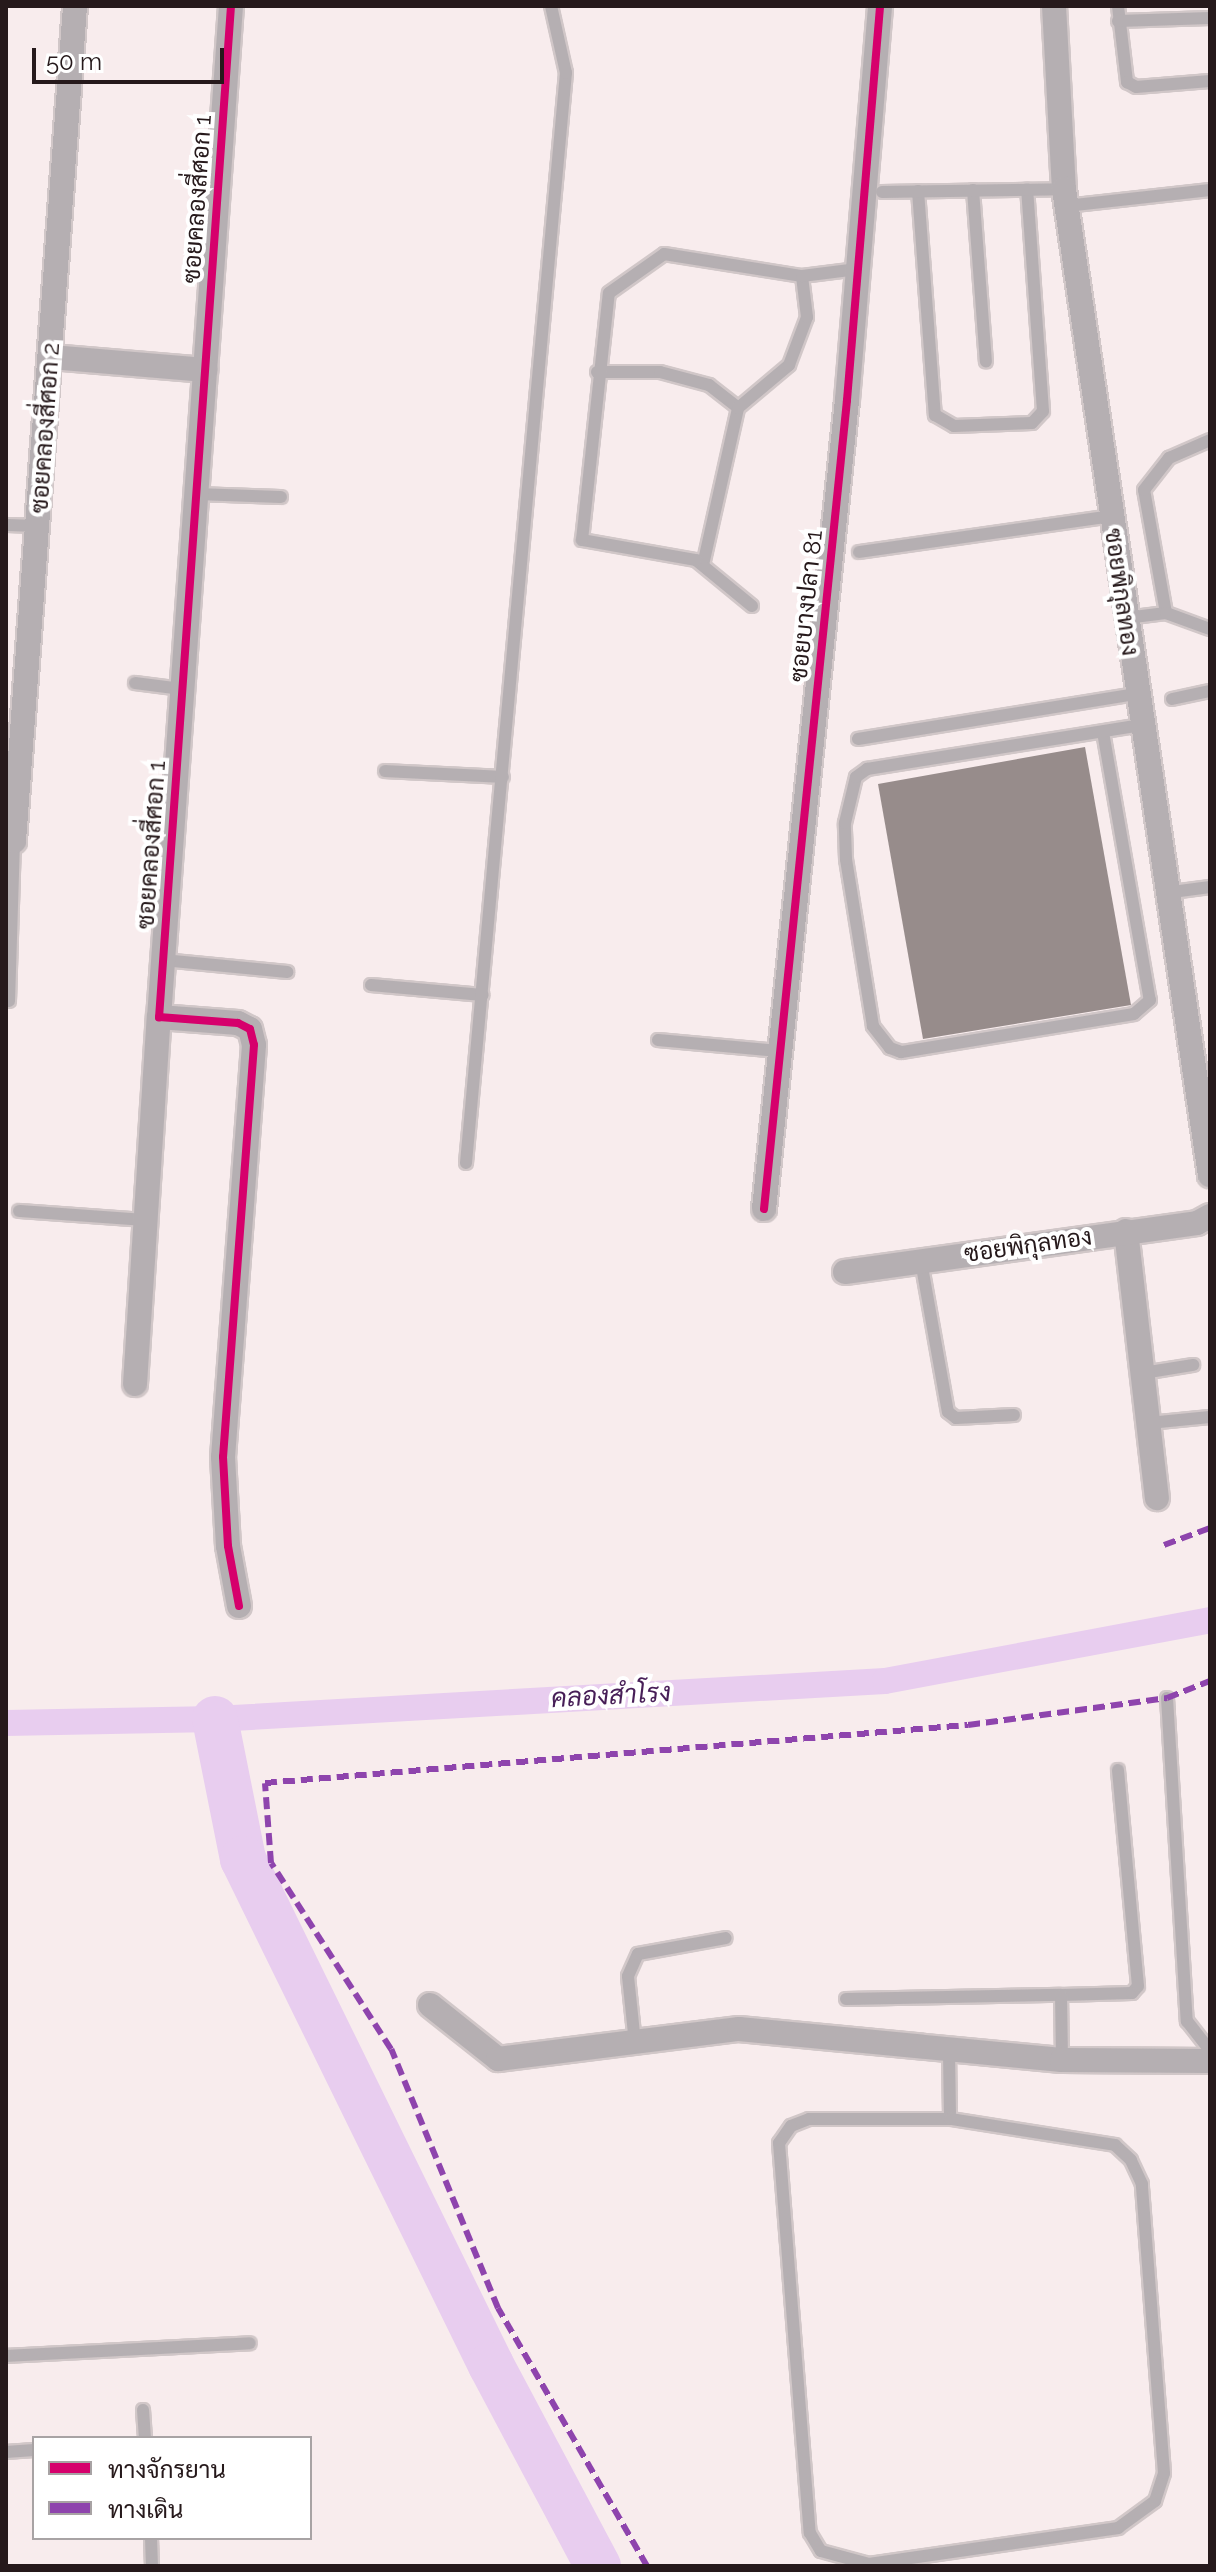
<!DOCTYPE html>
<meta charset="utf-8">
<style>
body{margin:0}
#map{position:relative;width:1216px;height:2572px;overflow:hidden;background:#f8eced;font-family:Raleway,Sarabun,sans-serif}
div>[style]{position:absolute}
.canal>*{height:26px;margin:-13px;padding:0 13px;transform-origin:13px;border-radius:13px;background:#e8cdef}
.river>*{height:46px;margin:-23px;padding:0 23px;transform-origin:23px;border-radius:23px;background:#e8cdef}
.building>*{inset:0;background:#978c8b}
.roads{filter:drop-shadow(2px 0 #d1c7c8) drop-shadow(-2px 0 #d1c7c8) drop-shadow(0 2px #d1c7c8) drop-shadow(0 -2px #d1c7c8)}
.service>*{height:12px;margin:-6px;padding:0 6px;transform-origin:6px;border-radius:6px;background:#b5afb2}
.minor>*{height:24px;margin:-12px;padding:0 12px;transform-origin:12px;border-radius:12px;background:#b5afb2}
.quiet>*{height:6px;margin-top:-3px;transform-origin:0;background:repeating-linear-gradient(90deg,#8e44ad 0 12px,transparent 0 18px)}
.cycleway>*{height:8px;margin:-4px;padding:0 4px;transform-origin:4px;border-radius:4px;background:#d6006c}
span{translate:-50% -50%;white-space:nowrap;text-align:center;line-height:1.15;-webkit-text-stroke:8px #fff;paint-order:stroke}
.street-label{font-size:24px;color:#26191b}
.water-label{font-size:26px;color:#471e57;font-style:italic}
.frame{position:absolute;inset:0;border:8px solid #26191b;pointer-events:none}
.legend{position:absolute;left:32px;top:2436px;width:280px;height:104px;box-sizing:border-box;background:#fff;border:2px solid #a8a3a4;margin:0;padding:10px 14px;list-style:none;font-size:24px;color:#26191b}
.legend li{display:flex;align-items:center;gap:16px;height:40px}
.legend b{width:40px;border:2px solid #a8a3a4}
.scale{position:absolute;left:32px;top:48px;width:192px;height:36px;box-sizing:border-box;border:4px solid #26191b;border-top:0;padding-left:10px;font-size:24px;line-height:28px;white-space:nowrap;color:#26191b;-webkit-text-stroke:6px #fff;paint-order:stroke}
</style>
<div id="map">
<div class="canal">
<div style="left:6px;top:1723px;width:209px;rotate:-1.1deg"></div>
<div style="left:215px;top:1719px;width:671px;rotate:-3.25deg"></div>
<div style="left:885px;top:1681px;width:331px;rotate:-10.6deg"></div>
</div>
<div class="river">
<div style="left:215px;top:1719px;width:143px;rotate:78.7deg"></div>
<div style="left:243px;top:1859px;width:564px;rotate:63.89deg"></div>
<div style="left:491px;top:2365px;width:228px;rotate:62deg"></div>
</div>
<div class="building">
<div style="clip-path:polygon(1085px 747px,1131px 1005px,923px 1039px,878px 784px)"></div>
</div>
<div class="roads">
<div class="service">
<div style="left:1118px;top:6px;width:77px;rotate:83.2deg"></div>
<div style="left:1127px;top:82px;width:10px;rotate:29deg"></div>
<div style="left:1136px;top:87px;width:74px;rotate:-4.6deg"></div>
<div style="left:1118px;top:21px;width:92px;rotate:-1.9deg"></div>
<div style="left:973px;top:190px;width:172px;rotate:85.7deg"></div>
<div style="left:918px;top:191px;width:225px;rotate:85.7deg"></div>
<div style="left:935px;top:415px;width:22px;rotate:30deg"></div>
<div style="left:954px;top:426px;width:78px;rotate:-2.2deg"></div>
<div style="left:1032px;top:423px;width:16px;rotate:-47deg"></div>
<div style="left:1043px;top:411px;width:222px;rotate:-94.1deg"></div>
<div style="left:882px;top:192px;width:182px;rotate:-0.9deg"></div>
<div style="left:1066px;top:206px;width:145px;rotate:-6.3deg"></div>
<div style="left:597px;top:372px;width:63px"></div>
<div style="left:660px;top:372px;width:51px;rotate:14.9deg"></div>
<div style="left:709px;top:385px;width:37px;rotate:38deg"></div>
<div style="left:196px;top:494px;width:85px;rotate:2deg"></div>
<div style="left:6px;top:525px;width:32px;rotate:2deg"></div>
<div style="left:859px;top:552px;width:255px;rotate:-8.1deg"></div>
<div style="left:703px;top:565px;width:161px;rotate:-77.4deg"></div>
<div style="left:738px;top:408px;width:67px;rotate:-40.1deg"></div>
<div style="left:789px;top:365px;width:51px;rotate:-69.4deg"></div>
<div style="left:807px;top:317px;width:41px;rotate:-97deg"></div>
<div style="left:752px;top:606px;width:72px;rotate:-140.6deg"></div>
<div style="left:696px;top:560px;width:116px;rotate:-170deg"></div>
<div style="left:582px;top:540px;width:248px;rotate:-83.8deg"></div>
<div style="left:609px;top:293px;width:67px;rotate:-35.3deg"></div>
<div style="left:664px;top:254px;width:140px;rotate:9.1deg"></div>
<div style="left:802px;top:276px;width:56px;rotate:-7.1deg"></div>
<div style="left:1166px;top:613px;width:125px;rotate:-100.1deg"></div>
<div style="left:1144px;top:490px;width:41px;rotate:-52deg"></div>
<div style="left:1169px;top:458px;width:45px;rotate:-23.7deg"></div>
<div style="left:1126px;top:618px;width:40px;rotate:-7.1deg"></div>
<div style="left:1166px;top:613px;width:47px;rotate:20deg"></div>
<div style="left:135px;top:683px;width:47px;rotate:7.3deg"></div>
<div style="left:1172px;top:699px;width:39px;rotate:-12deg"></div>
<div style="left:1103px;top:732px;width:272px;rotate:80.1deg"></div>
<div style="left:1150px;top:1000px;width:21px;rotate:139deg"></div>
<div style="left:1134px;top:1014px;width:236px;rotate:170.7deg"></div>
<div style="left:901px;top:1052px;width:12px;rotate:-160deg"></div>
<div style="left:890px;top:1048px;width:28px;rotate:-128deg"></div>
<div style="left:873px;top:1026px;width:169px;rotate:-99.2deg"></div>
<div style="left:846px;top:859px;width:36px;rotate:-92deg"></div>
<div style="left:845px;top:823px;width:47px;rotate:-76.6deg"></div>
<div style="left:856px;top:777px;width:14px;rotate:-36deg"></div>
<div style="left:867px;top:769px;width:278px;rotate:-9.1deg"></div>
<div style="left:858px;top:739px;width:282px;rotate:-9.2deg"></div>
<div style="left:385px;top:771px;width:118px;rotate:2.9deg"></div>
<div style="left:1165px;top:893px;width:45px;rotate:-7.6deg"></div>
<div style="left:163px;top:960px;width:125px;rotate:5.5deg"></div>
<div style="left:371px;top:985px;width:112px;rotate:5.1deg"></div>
<div style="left:9px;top:1001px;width:160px;rotate:-88.2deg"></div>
<div style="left:658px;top:1040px;width:121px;rotate:5.2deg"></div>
<div style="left:466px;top:1163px;width:1095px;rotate:-84.76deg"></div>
<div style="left:566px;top:73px;width:69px;rotate:-102.6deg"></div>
<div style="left:19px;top:1211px;width:127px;rotate:4.1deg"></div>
<div style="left:921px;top:1261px;width:153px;rotate:79.9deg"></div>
<div style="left:948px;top:1412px;width:10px;rotate:37deg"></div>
<div style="left:956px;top:1418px;width:58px;rotate:-3deg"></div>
<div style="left:1143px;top:1373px;width:51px;rotate:-9.1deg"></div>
<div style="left:1149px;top:1423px;width:61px;rotate:-5.6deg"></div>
<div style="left:1167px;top:1698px;width:324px;rotate:86.5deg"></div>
<div style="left:1187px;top:2021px;width:37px;rotate:52deg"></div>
<div style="left:1061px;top:1995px;width:71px;rotate:-1.6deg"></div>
<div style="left:1132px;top:1993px;width:9px;rotate:-49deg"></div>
<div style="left:1138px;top:1986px;width:217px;rotate:-95.3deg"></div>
<div style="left:846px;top:1999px;width:215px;rotate:-1.1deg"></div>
<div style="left:1061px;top:1995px;width:65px;rotate:89.1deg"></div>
<div style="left:635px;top:2043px;width:67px;rotate:-96deg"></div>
<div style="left:628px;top:1976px;width:24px;rotate:-66deg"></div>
<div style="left:638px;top:1954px;width:89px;rotate:-10.3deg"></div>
<div style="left:949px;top:2052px;width:67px;rotate:89.1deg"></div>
<div style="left:950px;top:2119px;width:141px;rotate:180deg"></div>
<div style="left:809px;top:2119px;width:19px;rotate:159deg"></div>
<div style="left:791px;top:2126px;width:21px;rotate:125deg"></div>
<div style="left:779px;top:2143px;width:391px;rotate:85.5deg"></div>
<div style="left:810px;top:2533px;width:21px;rotate:59deg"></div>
<div style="left:821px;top:2551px;width:50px;rotate:15.2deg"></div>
<div style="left:869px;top:2564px;width:252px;rotate:-8.2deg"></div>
<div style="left:1118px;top:2528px;width:46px;rotate:-36.1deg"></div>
<div style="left:1155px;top:2501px;width:29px;rotate:-72deg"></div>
<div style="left:1164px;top:2473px;width:290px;rotate:-94.4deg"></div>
<div style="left:1142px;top:2184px;width:26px;rotate:-115deg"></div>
<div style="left:1131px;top:2160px;width:22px;rotate:-137deg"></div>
<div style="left:1115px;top:2145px;width:167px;rotate:-171deg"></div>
<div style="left:6px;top:2356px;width:244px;rotate:-3deg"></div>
<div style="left:143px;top:2410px;width:28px;rotate:86deg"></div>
<div style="left:6px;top:2452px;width:28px;rotate:-4deg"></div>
<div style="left:151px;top:2538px;width:28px;rotate:88deg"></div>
</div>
<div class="minor">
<div style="left:231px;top:6px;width:1014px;rotate:94.07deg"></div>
<div style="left:159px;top:1017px;width:79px;rotate:4.3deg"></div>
<div style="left:238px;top:1023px;width:13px;rotate:27deg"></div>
<div style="left:250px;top:1029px;width:16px;rotate:76deg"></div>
<div style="left:254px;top:1045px;width:413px;rotate:94.3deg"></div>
<div style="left:223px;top:1457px;width:89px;rotate:86.8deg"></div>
<div style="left:228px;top:1546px;width:61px;rotate:79.6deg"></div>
<div style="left:1054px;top:6px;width:183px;rotate:86.9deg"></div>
<div style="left:1064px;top:189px;width:997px;rotate:81.58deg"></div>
<div style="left:51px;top:357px;width:155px;rotate:4.8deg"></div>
<div style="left:6px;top:840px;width:8px;rotate:7deg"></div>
<div style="left:14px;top:841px;width:837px;rotate:-85.82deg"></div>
<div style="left:764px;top:1209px;width:813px;rotate:-84.14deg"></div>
<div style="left:847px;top:400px;width:395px;rotate:-85.2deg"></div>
<div style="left:1126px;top:1231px;width:269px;rotate:83.4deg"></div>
<div style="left:845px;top:1272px;width:355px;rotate:-7.9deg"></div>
<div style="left:1197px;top:1223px;width:15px;rotate:-28deg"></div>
<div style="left:135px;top:1384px;width:368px;rotate:-86.3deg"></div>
<div style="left:430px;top:2005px;width:87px;rotate:38.5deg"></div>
<div style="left:498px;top:2059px;width:243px;rotate:-7.1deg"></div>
<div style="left:739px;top:2029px;width:324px;rotate:5.5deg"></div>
<div style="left:1062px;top:2060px;width:148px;rotate:0.4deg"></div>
</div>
</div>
<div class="quiet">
<div style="left:1164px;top:1545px;width:49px;rotate:-20.3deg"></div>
<div style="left:647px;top:2566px;width:298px;rotate:-120deg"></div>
<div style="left:498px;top:2308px;width:280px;rotate:-112.4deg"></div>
<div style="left:391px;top:2049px;width:221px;rotate:-122.8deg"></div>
<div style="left:271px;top:1863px;width:80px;rotate:-94.3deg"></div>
<div style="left:265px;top:1783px;width:705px;rotate:-4.72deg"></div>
<div style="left:968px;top:1725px;width:201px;rotate:-7.7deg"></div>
<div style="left:1167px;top:1698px;width:46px;rotate:-21.6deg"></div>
</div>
<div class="cycleway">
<div style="left:231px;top:6px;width:1014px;rotate:94.07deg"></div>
<div style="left:159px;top:1017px;width:79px;rotate:4.3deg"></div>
<div style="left:238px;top:1023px;width:13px;rotate:27deg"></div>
<div style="left:250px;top:1029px;width:16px;rotate:76deg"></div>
<div style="left:254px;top:1045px;width:413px;rotate:94.3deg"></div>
<div style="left:223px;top:1457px;width:89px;rotate:86.8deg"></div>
<div style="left:228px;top:1546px;width:61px;rotate:79.6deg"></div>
<div style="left:764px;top:1209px;width:813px;rotate:-84.14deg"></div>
<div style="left:847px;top:400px;width:395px;rotate:-85.2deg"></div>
</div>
<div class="street-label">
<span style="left:197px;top:199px;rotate:-86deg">ซอยคลองสี่ศอก 1</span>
<span style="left:45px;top:428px;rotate:-86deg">ซอยคลองสี่ศอก 2</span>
<span style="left:1122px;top:592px;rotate:82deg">ซอยพิกุลทอง</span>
<span style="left:806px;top:606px;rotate:-84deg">ซอยบางปลา 81</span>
<span style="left:151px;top:845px;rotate:-86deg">ซอยคลองสี่ศอก 1</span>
<span style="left:1028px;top:1245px;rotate:-8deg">ซอยพิกุลทอง</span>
</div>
<div class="water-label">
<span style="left:611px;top:1696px;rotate:-3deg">คลองสำโรง</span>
</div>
<div class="frame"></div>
<ul class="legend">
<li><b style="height:10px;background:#d6006c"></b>ทางจักรยาน</li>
<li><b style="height:10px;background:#8e44ad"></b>ทางเดิน</li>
</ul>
<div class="scale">50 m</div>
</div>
